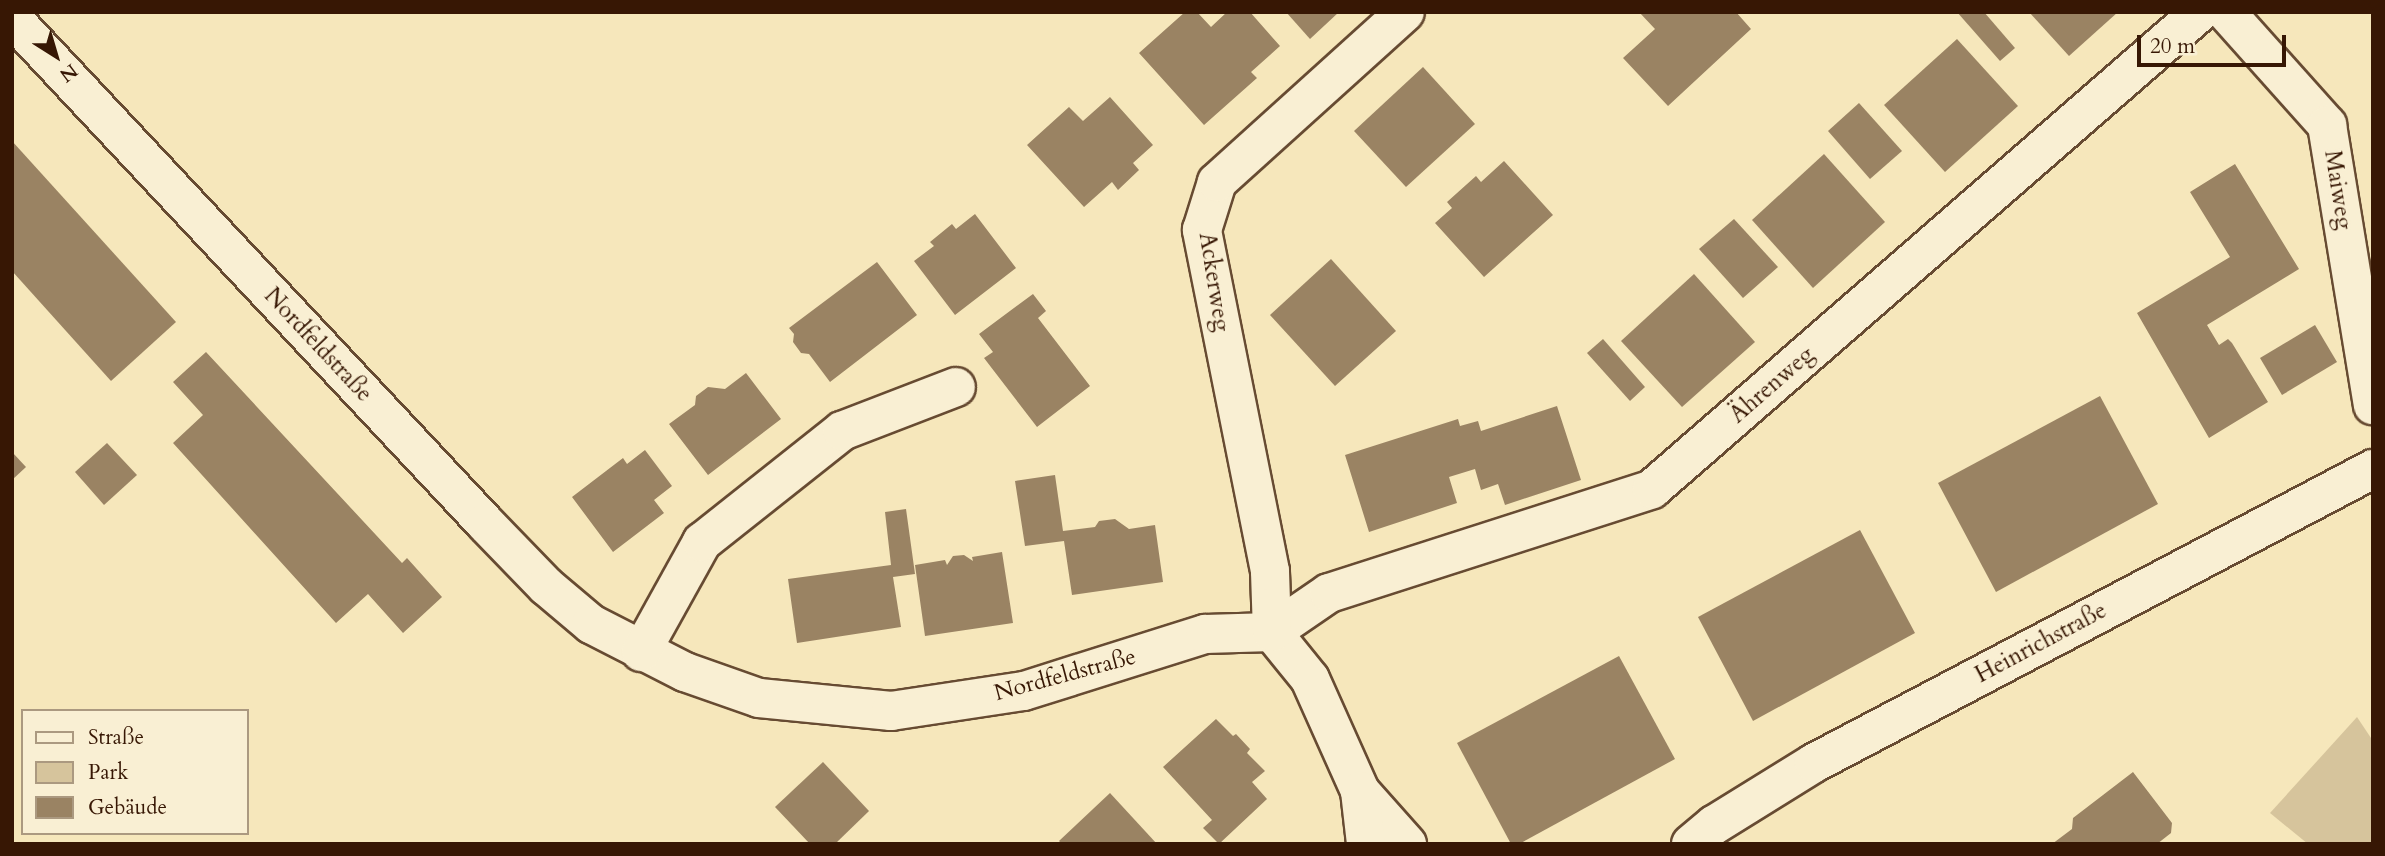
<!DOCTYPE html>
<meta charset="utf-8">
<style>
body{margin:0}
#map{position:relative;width:2385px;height:856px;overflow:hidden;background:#f6e7bb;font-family:Cardo,serif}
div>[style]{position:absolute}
.green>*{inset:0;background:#d6c49c}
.building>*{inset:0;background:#9a8363}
.roads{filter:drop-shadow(2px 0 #674b32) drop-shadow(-2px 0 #674b32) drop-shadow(0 2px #674b32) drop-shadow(0 -2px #674b32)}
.street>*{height:38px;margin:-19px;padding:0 19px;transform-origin:19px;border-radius:19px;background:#f9efd3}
.secondary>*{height:38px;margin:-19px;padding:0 19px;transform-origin:19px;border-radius:19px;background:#f9efd3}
span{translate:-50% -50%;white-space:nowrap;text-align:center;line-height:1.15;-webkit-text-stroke:5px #f9efd3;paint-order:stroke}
.street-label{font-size:23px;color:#371704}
.frame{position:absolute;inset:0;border:14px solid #371704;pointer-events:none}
.legend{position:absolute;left:21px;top:709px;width:228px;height:126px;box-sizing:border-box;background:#f9efd3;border:2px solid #ab9980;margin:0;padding:9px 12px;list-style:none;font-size:21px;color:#371704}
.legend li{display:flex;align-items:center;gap:14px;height:35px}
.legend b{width:35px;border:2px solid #ab9980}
.north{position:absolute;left:21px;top:21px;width:70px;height:70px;-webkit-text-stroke:5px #f9efd3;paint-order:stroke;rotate:143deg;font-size:19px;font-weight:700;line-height:28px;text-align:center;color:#371704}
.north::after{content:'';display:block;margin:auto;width:24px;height:32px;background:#371704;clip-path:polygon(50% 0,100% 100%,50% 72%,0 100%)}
.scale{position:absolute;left:2137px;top:35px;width:149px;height:32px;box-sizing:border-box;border:4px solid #371704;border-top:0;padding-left:9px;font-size:21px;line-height:24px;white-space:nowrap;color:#371704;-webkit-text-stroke:5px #f9efd3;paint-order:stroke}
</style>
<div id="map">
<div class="green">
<div style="clip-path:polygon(2357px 717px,2373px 741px,2373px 844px,2308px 844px,2270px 813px)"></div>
</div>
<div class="building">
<div style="clip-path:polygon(1185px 12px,1197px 12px,1211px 27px,1227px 12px,1250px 12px,1280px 46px,1251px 72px,1257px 78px,1204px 125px,1139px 53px)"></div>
<div style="clip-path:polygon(1286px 12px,1339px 12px,1310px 39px)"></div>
<div style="clip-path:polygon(1639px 12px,1736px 12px,1751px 29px,1668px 106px,1623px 58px,1655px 29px)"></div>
<div style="clip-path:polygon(1957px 12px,1984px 12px,2015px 48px,2000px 61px)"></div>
<div style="clip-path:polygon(2029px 12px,2118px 12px,2069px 56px)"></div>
<div style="clip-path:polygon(1957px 39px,2018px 106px,1945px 172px,1884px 105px)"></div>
<div style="clip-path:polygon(1423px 67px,1475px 124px,1406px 187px,1354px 131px)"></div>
<div style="clip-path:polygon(1110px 97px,1153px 145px,1133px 163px,1139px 170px,1118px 190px,1112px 182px,1084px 207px,1027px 145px,1069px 107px,1083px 121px)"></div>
<div style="clip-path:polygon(1859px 103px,1902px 151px,1870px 179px,1828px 131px)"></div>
<div style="clip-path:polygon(12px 141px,176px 322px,111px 381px,12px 271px)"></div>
<div style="clip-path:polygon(1824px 154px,1885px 222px,1813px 288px,1752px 220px)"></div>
<div style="clip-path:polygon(1504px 161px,1553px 215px,1484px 277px,1435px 223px,1452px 208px,1447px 202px,1476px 176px,1481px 182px)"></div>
<div style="clip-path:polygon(2235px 164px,2299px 269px,2207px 325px,2219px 345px,2228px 339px,2232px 343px,2268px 402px,2209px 438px,2137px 313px,2230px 257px,2190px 192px)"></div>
<div style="clip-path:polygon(975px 214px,1016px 268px,955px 315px,914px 261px,934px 246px,930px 242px,952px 224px,956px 229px)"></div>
<div style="clip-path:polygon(1734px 219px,1778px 267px,1743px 298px,1699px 249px)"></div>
<div style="clip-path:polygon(1331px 259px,1396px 331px,1335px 386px,1270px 315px)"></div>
<div style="clip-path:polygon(877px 262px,917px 315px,830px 382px,809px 354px,801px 353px,793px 342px,794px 334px,789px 328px)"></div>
<div style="clip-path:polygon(1694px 274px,1755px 342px,1682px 407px,1621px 341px)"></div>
<div style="clip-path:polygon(1033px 294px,1046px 311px,1038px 318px,1090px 386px,1037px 427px,984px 358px,993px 352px,979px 334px)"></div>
<div style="clip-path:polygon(2315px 325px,2337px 362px,2282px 395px,2260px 358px)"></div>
<div style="clip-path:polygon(1603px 339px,1645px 387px,1630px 401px,1587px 353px)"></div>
<div style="clip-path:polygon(206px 352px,402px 563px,407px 558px,442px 597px,403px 633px,368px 594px,336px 623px,173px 443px,203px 415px,173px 382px)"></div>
<div style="clip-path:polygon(746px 373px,781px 419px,708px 475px,669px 424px,695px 405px,696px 396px,708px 387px,725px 389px)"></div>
<div style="clip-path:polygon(2100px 396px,2158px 504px,1996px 592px,1938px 483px)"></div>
<div style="clip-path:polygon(1557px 406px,1581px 480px,1505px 505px,1498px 484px,1481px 490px,1475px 469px,1449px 477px,1457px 503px,1369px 532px,1345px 455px,1458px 419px,1460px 426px,1478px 421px,1481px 431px)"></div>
<div style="clip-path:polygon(107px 443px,137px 475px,104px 505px,75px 472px)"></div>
<div style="clip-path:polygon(645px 450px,672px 486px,654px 500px,664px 513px,613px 552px,572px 497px,623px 458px,627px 464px)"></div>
<div style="clip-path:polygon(12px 452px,26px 467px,12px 480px)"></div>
<div style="clip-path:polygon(1055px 475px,1063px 531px,1095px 527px,1099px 521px,1115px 519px,1129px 529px,1155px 525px,1163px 582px,1072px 595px,1064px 541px,1025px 546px,1015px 481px)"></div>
<div style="clip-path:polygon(906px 509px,915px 574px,893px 577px,901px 627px,797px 643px,788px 579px,891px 565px,885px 512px)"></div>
<div style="clip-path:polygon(1860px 530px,1915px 633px,1753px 721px,1698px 617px)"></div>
<div style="clip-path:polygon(1002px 552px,1013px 623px,925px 636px,915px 565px,945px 560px,947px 565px,953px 556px,964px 555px,973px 561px,972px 557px)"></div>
<div style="clip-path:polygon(1619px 656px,1675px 759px,1519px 844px,1511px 844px,1457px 743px)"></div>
<div style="clip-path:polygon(1216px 719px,1233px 736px,1236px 734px,1250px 749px,1247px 753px,1265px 771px,1252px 782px,1267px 799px,1219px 844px,1203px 828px,1212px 820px,1163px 767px)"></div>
<div style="clip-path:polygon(823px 762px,869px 811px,835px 844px,810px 844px,775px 807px)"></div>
<div style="clip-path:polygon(2133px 772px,2172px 823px,2171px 833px,2157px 844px,2052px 844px,2072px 829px,2073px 818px)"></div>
<div style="clip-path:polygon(1110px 793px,1157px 844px,1062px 844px,1059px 841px)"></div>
</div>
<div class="roads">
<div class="street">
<div style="left:2226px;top:12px;width:152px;rotate:48.2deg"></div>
<div style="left:2327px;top:125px;width:284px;rotate:80.7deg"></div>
<div style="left:12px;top:18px;width:692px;rotate:46.87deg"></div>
<div style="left:485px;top:523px;width:88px;rotate:45.9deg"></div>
<div style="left:546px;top:586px;width:59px;rotate:40.2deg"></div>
<div style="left:591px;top:624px;width:106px;rotate:27.1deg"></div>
<div style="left:685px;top:672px;width:78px;rotate:19.4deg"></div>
<div style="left:759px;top:698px;width:133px;rotate:5.6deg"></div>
<div style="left:891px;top:711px;width:134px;rotate:-8.6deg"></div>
<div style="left:1024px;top:691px;width:190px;rotate:-17.5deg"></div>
<div style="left:1205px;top:634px;width:67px;rotate:-1.7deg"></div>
<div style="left:1272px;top:632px;width:60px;rotate:51deg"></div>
<div style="left:1310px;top:679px;width:123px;rotate:65.9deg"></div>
<div style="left:1360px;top:791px;width:71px;rotate:48.4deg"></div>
<div style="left:1272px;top:632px;width:69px;rotate:-34.4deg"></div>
<div style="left:1329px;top:593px;width:339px;rotate:-17.8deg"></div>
<div style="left:1652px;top:489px;width:727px;rotate:-41.04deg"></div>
<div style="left:1272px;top:632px;width:61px;rotate:-91.9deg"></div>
<div style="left:1270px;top:571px;width:348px;rotate:-101.3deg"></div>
<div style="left:1202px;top:230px;width:50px;rotate:-72.6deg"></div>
<div style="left:1217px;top:182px;width:253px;rotate:-42.1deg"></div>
<div style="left:641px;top:652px;width:126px;rotate:-61deg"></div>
<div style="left:702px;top:542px;width:179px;rotate:-38.4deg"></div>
<div style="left:842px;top:431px;width:122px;rotate:-21.1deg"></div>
<div style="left:1360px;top:791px;width:53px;rotate:83.5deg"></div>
</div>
<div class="secondary">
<div style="left:1691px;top:844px;width:30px;rotate:-40deg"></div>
<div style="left:1714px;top:825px;width:118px;rotate:-31.8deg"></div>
<div style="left:1814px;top:763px;width:632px;rotate:-27.74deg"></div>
</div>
</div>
<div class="street-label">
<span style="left:2338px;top:190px;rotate:81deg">Maiweg</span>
<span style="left:1214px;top:282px;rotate:81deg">Ackerweg</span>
<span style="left:318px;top:345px;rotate:47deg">Nordfeldstraße</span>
<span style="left:1772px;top:385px;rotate:-41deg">Ährenweg</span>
<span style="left:2041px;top:643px;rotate:-28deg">Heinrichstraße</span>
<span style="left:1065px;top:675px;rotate:-15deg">Nordfeldstraße</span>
</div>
<div class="frame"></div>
<ul class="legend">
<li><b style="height:9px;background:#f9efd3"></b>Straße</li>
<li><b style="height:19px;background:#d6c49c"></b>Park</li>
<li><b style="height:19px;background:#9a8363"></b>Gebäude</li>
</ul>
<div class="north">N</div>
<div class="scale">20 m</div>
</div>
